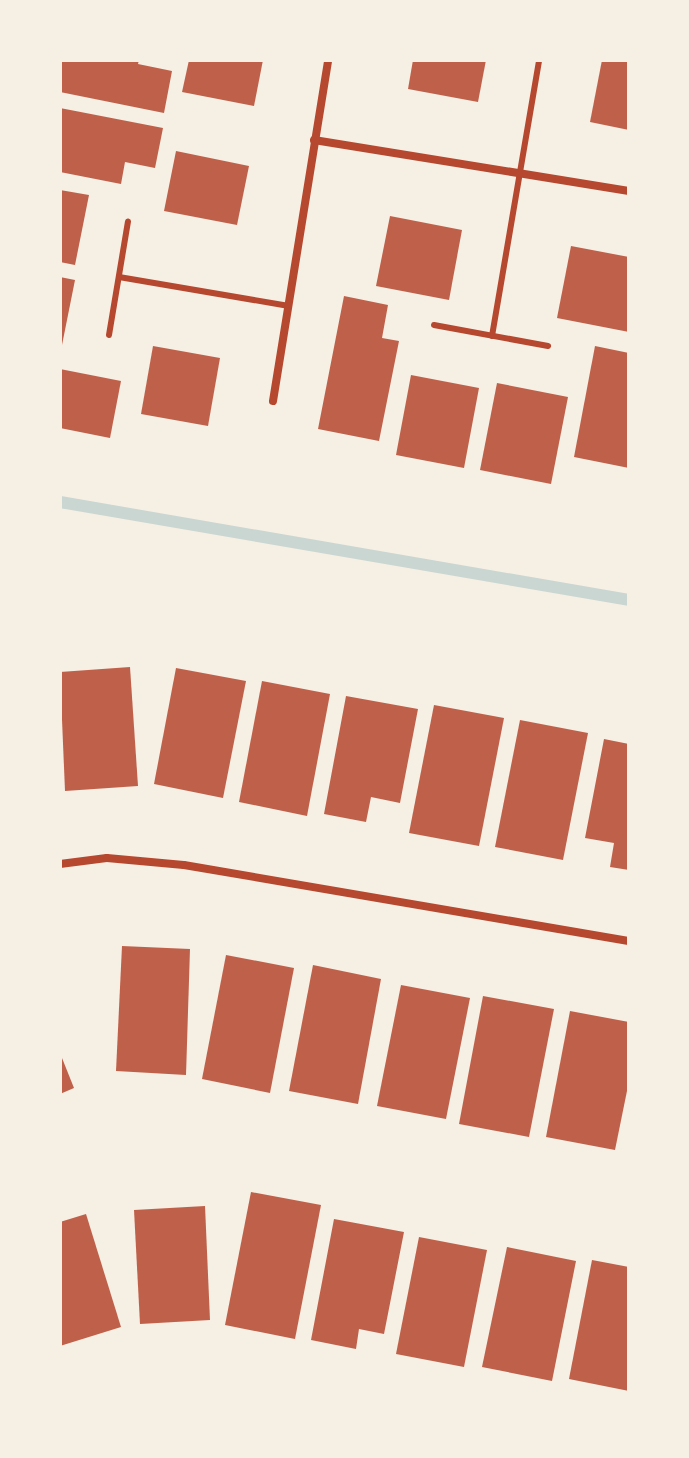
<!DOCTYPE html>
<style>
body{margin:0}
#map{position:relative;width:689px;height:1458px;overflow:hidden;background:#f6efe4;font-family:"Noto Serif",serif}
div>[style]{position:absolute}
.stream>*{height:12px;margin:-6px;padding:0 6px;transform-origin:6px;border-radius:6px;background:#c9d6d2}
.building>*{inset:0;background:#bf614a}
.service>*{height:6px;margin:-3px;padding:0 3px;transform-origin:3px;border-radius:3px;background:#b5482f}
.minor>*{height:8px;margin:-4px;padding:0 4px;transform-origin:4px;border-radius:4px;background:#b5482f}
span{translate:-50% -50%;white-space:nowrap;text-align:center;line-height:1.15;-webkit-text-stroke:6px #f6efe4;paint-order:stroke}
.frame{position:absolute;inset:0;border:62px solid #f6efe4;pointer-events:none}
</style>
<div id="map">
<div class="stream">
<div style="left:60px;top:502px;width:577px;rotate:9.77deg"></div>
</div>
<div class="building">
<div style="clip-path:polygon(60px 60px,139px 60px,138px 64px,172px 71px,164px 113px,60px 92px)"></div>
<div style="clip-path:polygon(189px 60px,263px 60px,254px 106px,182px 92px)"></div>
<div style="clip-path:polygon(413px 60px,486px 60px,478px 102px,408px 89px)"></div>
<div style="clip-path:polygon(602px 60px,629px 60px,629px 130px,590px 122px)"></div>
<div style="clip-path:polygon(60px 108px,163px 128px,155px 168px,125px 162px,121px 184px,60px 172px)"></div>
<div style="clip-path:polygon(176px 151px,249px 166px,237px 225px,164px 211px)"></div>
<div style="clip-path:polygon(60px 190px,89px 195px,75px 265px,60px 262px)"></div>
<div style="clip-path:polygon(390px 216px,462px 230px,449px 300px,376px 286px)"></div>
<div style="clip-path:polygon(571px 246px,629px 257px,629px 332px,557px 318px)"></div>
<div style="clip-path:polygon(60px 277px,75px 280px,61px 350px,60px 350px)"></div>
<div style="clip-path:polygon(344px 296px,388px 305px,382px 338px,399px 341px,379px 441px,318px 429px)"></div>
<div style="clip-path:polygon(153px 346px,220px 358px,208px 426px,141px 414px)"></div>
<div style="clip-path:polygon(595px 346px,629px 353px,629px 468px,574px 457px)"></div>
<div style="clip-path:polygon(60px 369px,121px 381px,110px 438px,60px 428px)"></div>
<div style="clip-path:polygon(411px 375px,479px 388px,464px 468px,396px 455px)"></div>
<div style="clip-path:polygon(497px 383px,568px 397px,551px 484px,480px 470px)"></div>
<div style="clip-path:polygon(130px 667px,138px 786px,65px 791px,60px 672px)"></div>
<div style="clip-path:polygon(176px 668px,246px 681px,223px 798px,154px 784px)"></div>
<div style="clip-path:polygon(262px 681px,330px 694px,307px 816px,239px 802px)"></div>
<div style="clip-path:polygon(346px 696px,418px 709px,400px 803px,371px 797px,366px 822px,324px 814px)"></div>
<div style="clip-path:polygon(434px 705px,504px 718px,479px 846px,409px 833px)"></div>
<div style="clip-path:polygon(520px 720px,588px 733px,563px 860px,495px 847px)"></div>
<div style="clip-path:polygon(604px 739px,629px 744px,629px 870px,610px 867px,614px 843px,585px 838px)"></div>
<div style="clip-path:polygon(122px 946px,190px 949px,186px 1075px,116px 1071px)"></div>
<div style="clip-path:polygon(226px 955px,294px 968px,270px 1093px,202px 1079px)"></div>
<div style="clip-path:polygon(313px 965px,381px 979px,358px 1104px,289px 1091px)"></div>
<div style="clip-path:polygon(401px 985px,470px 998px,446px 1119px,377px 1106px)"></div>
<div style="clip-path:polygon(483px 996px,554px 1009px,529px 1137px,459px 1124px)"></div>
<div style="clip-path:polygon(570px 1011px,629px 1022px,629px 1081px,615px 1150px,546px 1137px)"></div>
<div style="clip-path:polygon(60px 1053px,74px 1088px,60px 1094px)"></div>
<div style="clip-path:polygon(251px 1192px,321px 1205px,295px 1339px,225px 1325px)"></div>
<div style="clip-path:polygon(205px 1206px,210px 1320px,140px 1324px,134px 1210px)"></div>
<div style="clip-path:polygon(86px 1214px,121px 1327px,60px 1346px,60px 1222px)"></div>
<div style="clip-path:polygon(334px 1219px,404px 1232px,384px 1334px,359px 1329px,356px 1349px,311px 1340px)"></div>
<div style="clip-path:polygon(419px 1237px,487px 1250px,464px 1367px,396px 1354px)"></div>
<div style="clip-path:polygon(507px 1247px,576px 1261px,552px 1381px,482px 1367px)"></div>
<div style="clip-path:polygon(592px 1260px,629px 1267px,629px 1391px,569px 1379px)"></div>
</div>
<div class="service">
<div style="left:119px;top:277px;width:171px;rotate:9.7deg"></div>
<div style="left:434px;top:325px;width:116px;rotate:10.4deg"></div>
<div style="left:109px;top:335px;width:115px;rotate:-80.5deg"></div>
<div style="left:492px;top:336px;width:280px;rotate:-80.3deg"></div>
</div>
<div class="minor">
<div style="left:314px;top:140px;width:319px;rotate:9.2deg"></div>
<div style="left:273px;top:401px;width:345px;rotate:-80.8deg"></div>
<div style="left:60px;top:864px;width:47px;rotate:-7.3deg"></div>
<div style="left:107px;top:858px;width:77px;rotate:5.2deg"></div>
<div style="left:184px;top:865px;width:451px;rotate:9.7deg"></div>
</div>
<div class="frame"></div>
</div>
